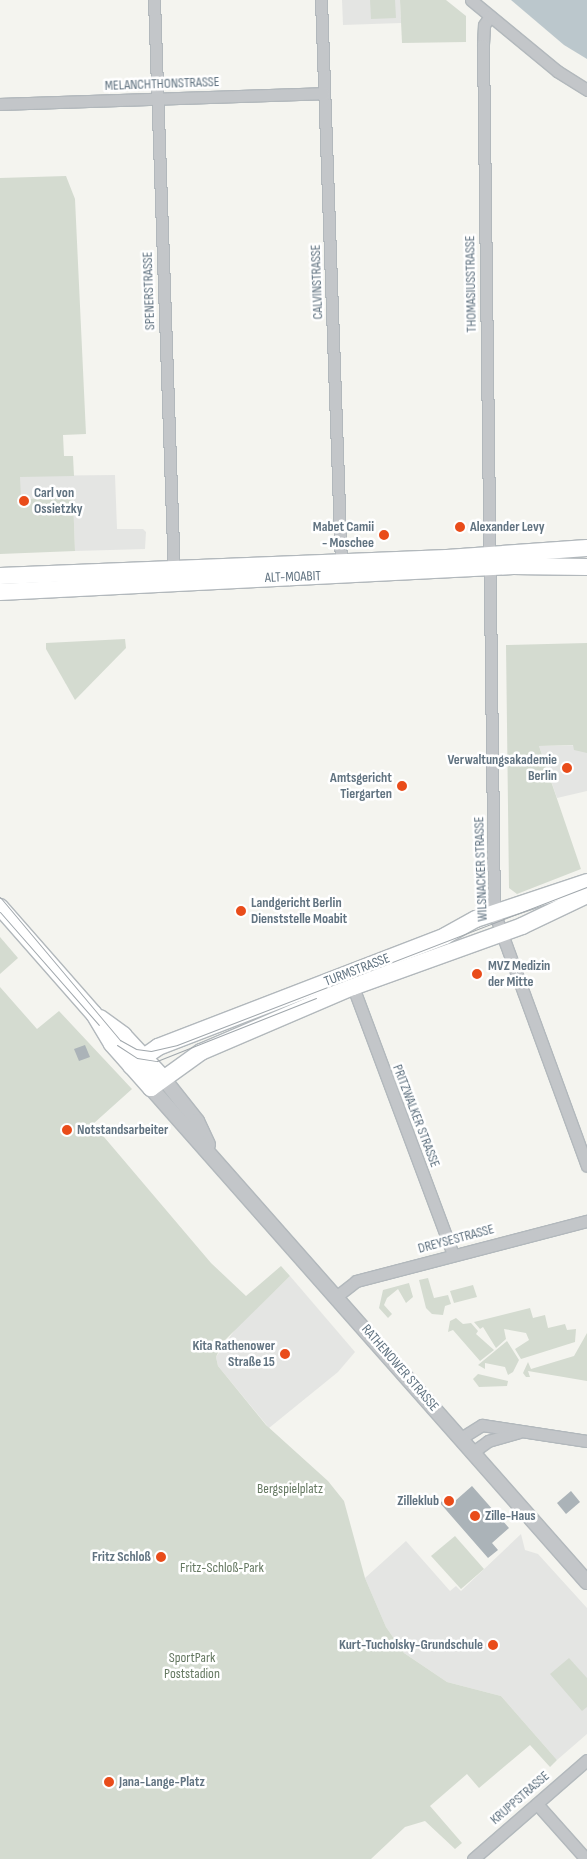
<!DOCTYPE html>
<meta charset="utf-8">
<style>
body{margin:0}
#map{position:relative;width:587px;height:1859px;overflow:hidden;background:#f4f4ef;font-family:"Sofia Sans Condensed",sans-serif}
div>[style]{position:absolute}
.built>*{inset:0;background:#e4e5e3}
.green>*{inset:0;background:#d4dbd0}
.water>*{inset:0;background:#bbc7cc}
.building>*{inset:0;background:#abb3b8}
.roads{filter:drop-shadow(1px 0 #b2b8bc) drop-shadow(-1px 0 #b2b8bc) drop-shadow(0 1px #b2b8bc) drop-shadow(0 -1px #b2b8bc)}
.minor>*{height:11px;margin:-5.5px;padding:0 5.5px;transform-origin:5.5px;border-radius:5.5px;background:#c3c6c9}
.tertiary>*{height:14px;margin:-7px;padding:0 7px;transform-origin:7px;border-radius:7px;background:#c3c6c9}
.secondary>*{height:16px;margin:-8px;padding:0 8px;transform-origin:8px;border-radius:8px;background:#fff}
.tram>*{height:1px;margin:-0.5px;padding:0 0.5px;transform-origin:0.5px;border-radius:0.5px;background:#a0a7ac}
.dots>*{width:14px;height:14px;translate:-50% -50%;box-sizing:border-box;border:2px solid #fff;border-radius:50%}
span{translate:-50% -50%;white-space:nowrap;text-align:center;line-height:1.15;-webkit-text-stroke:5px #fff;paint-order:stroke}
.street-label{font-size:14px;color:#617381}
.poi-label{font-size:14px;color:#617381;font-weight:700}
.left{translate:0 -50%;text-align:left}
.right{translate:-100% -50%;text-align:right}
.park-label{font-size:14px;color:#657861}
</style>
<div id="map">
<div class="built">
<div style="clip-path:polygon(342px 0,400px 0,401px 23px,343px 25px)"></div>
<div style="clip-path:polygon(115px 475px,117px 529px,143px 529px,146px 532px,145px 549px,75px 551px,73px 497px,20px 499px,20px 476px)"></div>
<div style="clip-path:polygon(587px 745px,587px 791px,557px 798px,539px 746px)"></div>
<div style="clip-path:polygon(290px 1276px,355px 1352px,338px 1372px,269px 1428px,218px 1366px,216px 1357px,236px 1328px)"></div>
<div style="clip-path:polygon(521px 1534px,525px 1550px,538px 1554px,587px 1608px,587px 1734px,557px 1760px,501px 1696px,447px 1682px,404px 1653px,386px 1627px,365px 1578px,406px 1541px,450px 1591px,456px 1586px,461px 1591px)"></div>
</div>
<div class="green">
<div style="clip-path:polygon(370px 0,395px 0,396px 18px,371px 19px)"></div>
<div style="clip-path:polygon(400px 0,446px 0,466px 16px,466px 42px,402px 43px)"></div>
<div style="clip-path:polygon(66px 176px,75px 199px,86px 434px,63px 435px,64px 456px,73px 456px,74px 476px,20px 477px,21px 499px,73px 497px,75px 551px,0 554px,0 178px)"></div>
<div style="clip-path:polygon(125px 639px,126px 648px,75px 700px,46px 649px,46px 643px)"></div>
<div style="clip-path:polygon(587px 643px,587px 753px,574px 750px,573px 745px,539px 746px,581px 869px,517px 894px,509px 888px,506px 645px)"></div>
<div style="clip-path:polygon(0 937px,18px 958px,0 974px)"></div>
<div style="clip-path:polygon(0 987px,37px 1029px,59px 1011px,132px 1089px,93px 1124px,211px 1263px,246px 1296px,281px 1266px,290px 1276px,223px 1342px,216px 1357px,218px 1366px,266px 1425px,328px 1481px,344px 1501px,365px 1578px,386px 1627px,404px 1653px,447px 1682px,501px 1696px,557px 1760px,550px 1767px,530px 1745px,479px 1788px,467px 1774px,430px 1806px,462px 1843px,455px 1849px,425px 1821px,405px 1827px,371px 1859px,0 1859px)"></div>
<div style="clip-path:polygon(428px 1278px,434px 1298px,448px 1295px,451px 1304px,445px 1306px,443px 1315px,432px 1314px,426px 1308px,419px 1280px)"></div>
<div style="clip-path:polygon(409px 1283px,413px 1297px,406px 1303px,398px 1289px,387px 1298px,384px 1305px,392px 1314px,388px 1318px,379px 1308px,383px 1290px)"></div>
<div style="clip-path:polygon(473px 1285px,477px 1297px,454px 1303px,450px 1291px)"></div>
<div style="clip-path:polygon(530px 1308px,533px 1318px,545px 1315px,548px 1328px,565px 1324px,567px 1330px,576px 1329px,575px 1342px,521px 1359px,515px 1349px,529px 1340px,526px 1333px,504px 1329px,506px 1339px,496px 1348px,483px 1327px,480px 1329px,474px 1322px)"></div>
<div style="clip-path:polygon(456px 1318px,463px 1324px,471px 1323px,478px 1331px,476px 1334px,494px 1350px,480px 1361px,453px 1330px,448px 1332px,450px 1321px)"></div>
<div style="clip-path:polygon(587px 1333px,587px 1381px,528px 1371px,530px 1377px,526px 1377px,523px 1373px,528px 1362px,531px 1369px,574px 1356px)"></div>
<div style="clip-path:polygon(507px 1341px,519px 1360px,513px 1372px,508px 1375px,505px 1367px,485px 1363px,485px 1369px,478px 1365px)"></div>
<div style="clip-path:polygon(478px 1374px,508px 1381px,507px 1386px,479px 1387px,473px 1379px)"></div>
<div style="clip-path:polygon(455px 1536px,484px 1569px,461px 1589px,431px 1556px)"></div>
<div style="clip-path:polygon(569px 1658px,587px 1678px,587px 1707px,582px 1711px,550px 1674px)"></div>
</div>
<div class="water">
<div style="clip-path:polygon(511px 0,587px 0,587px 59px,564px 45px)"></div>
</div>
<div class="building">
<div style="clip-path:polygon(85px 1045px,90px 1057px,79px 1061px,74px 1049px)"></div>
<div style="clip-path:polygon(472px 1486px,509px 1528px,492px 1543px,498px 1550px,488px 1558px,440px 1503px,450px 1494px,455px 1501px)"></div>
<div style="clip-path:polygon(571px 1491px,580px 1502px,566px 1514px,557px 1503px)"></div>
</div>
<div class="roads">
<div class="minor">
<div style="left:154px;top:0;width:575px;rotate:88.01deg"></div>
<div style="left:321px;top:0;width:563px;rotate:87.97deg"></div>
<div style="left:471px;top:0;width:112px;rotate:39.5deg"></div>
<div style="left:557px;top:71px;width:36px;rotate:32deg"></div>
<div style="left:490px;top:16px;width:11px;rotate:124deg"></div>
<div style="left:484px;top:25px;width:20px;rotate:93deg"></div>
<div style="left:483px;top:45px;width:867px;rotate:89.27deg"></div>
<div style="left:494px;top:912px;width:270px;rotate:69.9deg"></div>
<div style="left:0;top:104px;width:324px;rotate:-1.9deg"></div>
<div style="left:353px;top:987px;width:286px;rotate:69.5deg"></div>
<div style="left:337px;top:1296px;width:24px;rotate:-38deg"></div>
<div style="left:356px;top:1281px;width:239px;rotate:-14.6deg"></div>
<div style="left:461px;top:1438px;width:25px;rotate:-32deg"></div>
<div style="left:482px;top:1425px;width:106px;rotate:8.7deg"></div>
<div style="left:473px;top:1452px;width:19px;rotate:-36deg"></div>
<div style="left:488px;top:1441px;width:32px;rotate:-16deg"></div>
<div style="left:537px;top:1804px;width:74px;rotate:48.3deg"></div>
<div style="left:473px;top:1859px;width:151px;rotate:-41deg"></div>
</div>
<div class="tertiary">
<div style="left:163px;top:1078px;width:55px;rotate:51.7deg"></div>
<div style="left:197px;top:1121px;width:26px;rotate:65deg"></div>
<div style="left:151px;top:1088px;width:659px;rotate:48.57deg"></div>
</div>
<div class="secondary">
<div style="left:0;top:576px;width:447px;rotate:-2.3deg"></div>
<div style="left:447px;top:558px;width:140px;rotate:-4.1deg"></div>
<div style="left:0;top:592px;width:514px;rotate:-2.9deg"></div>
<div style="left:513px;top:566px;width:74px;rotate:0.8deg"></div>
<div style="left:0;top:907px;width:142px;rotate:48.7deg"></div>
<div style="left:94px;top:1014px;width:35px;rotate:59deg"></div>
<div style="left:112px;top:1044px;width:59px;rotate:48.4deg"></div>
<div style="left:151px;top:1088px;width:62px;rotate:-35.8deg"></div>
<div style="left:201px;top:1052px;width:165px;rotate:-23.2deg"></div>
<div style="left:353px;top:987px;width:180px;rotate:-19.8deg"></div>
<div style="left:522px;top:926px;width:72px;rotate:-25.5deg"></div>
<div style="left:100px;top:1018px;width:29px;rotate:36deg"></div>
<div style="left:123px;top:1035px;width:59px;rotate:47.1deg"></div>
<div style="left:131px;top:1066px;width:33px;rotate:-35deg"></div>
<div style="left:158px;top:1047px;width:308px;rotate:-21.1deg"></div>
<div style="left:445px;top:936px;width:35px;rotate:-29deg"></div>
<div style="left:476px;top:919px;width:117px;rotate:-18.4deg"></div>
</div>
</div>
<div class="tram">
<div style="left:0;top:897px;width:187px;rotate:50deg"></div>
<div style="left:120px;top:1040px;width:18px;rotate:29deg"></div>
<div style="left:136px;top:1049px;width:15px;rotate:8deg"></div>
<div style="left:151px;top:1051px;width:27px;rotate:-13deg"></div>
<div style="left:177px;top:1045px;width:439px;rotate:-21.1deg"></div>
<div style="left:0;top:912px;width:150px;rotate:48.8deg"></div>
<div style="left:117px;top:1045px;width:24px;rotate:33deg"></div>
<div style="left:137px;top:1058px;width:20px;rotate:9deg"></div>
<div style="left:157px;top:1061px;width:171px;rotate:-21.6deg"></div>
</div>
<div class="dots">
<div style="left:24px;top:501px;background:#e94c1a"></div>
<div style="left:460px;top:527px;background:#e94c1a"></div>
<div style="left:384px;top:535px;background:#e94c1a"></div>
<div style="left:567px;top:768px;background:#e94c1a"></div>
<div style="left:402px;top:786px;background:#e94c1a"></div>
<div style="left:241px;top:911px;background:#e94c1a"></div>
<div style="left:477px;top:974px;background:#e94c1a"></div>
<div style="left:67px;top:1130px;background:#e94c1a"></div>
<div style="left:285px;top:1354px;background:#e94c1a"></div>
<div style="left:449px;top:1501px;background:#e94c1a"></div>
<div style="left:475px;top:1516px;background:#e94c1a"></div>
<div style="left:161px;top:1557px;background:#e94c1a"></div>
<div style="left:493px;top:1645px;background:#e94c1a"></div>
<div style="left:109px;top:1782px;background:#e94c1a"></div>
</div>
<div class="street-label">
<span style="left:162px;top:84px;rotate:-2deg">MELANCHTHONSTRASSE</span>
<span style="left:317px;top:282px;rotate:-92deg">CALVINSTRASSE</span>
<span style="left:471px;top:284px;rotate:-91deg">THOMASIUSSTRASSE</span>
<span style="left:149px;top:291px;rotate:-92deg">SPENERSTRASSE</span>
<span style="left:293px;top:577px;rotate:-2deg">ALT-MOABIT</span>
<span style="left:481px;top:869px;rotate:-92deg">WILSNACKER STRASSE</span>
<span style="left:357px;top:970px;rotate:-21deg">TURMSTRASSE</span>
<span style="left:416px;top:1116px;rotate:69deg">PRITZWALKER STRASSE</span>
<span style="left:456px;top:1239px;rotate:-15deg">DREYSESTRASSE</span>
<span style="left:400px;top:1368px;rotate:49deg">RATHENOWER STRASSE</span>
<span style="left:520px;top:1798px;rotate:-41deg">KRUPPSTRASSE</span>
</div>
<div class="poi-label">
<span class="left" style="left:34px;top:501px">Carl von<br>Ossietzky</span>
<span class="right" style="left:374px;top:535px">Mabet Camii<br>- Moschee</span>
<span class="left" style="left:470px;top:527px">Alexander Levy</span>
<span class="right" style="left:557px;top:768px">Verwaltungsakademie<br>Berlin</span>
<span class="right" style="left:392px;top:786px">Amtsgericht<br>Tiergarten</span>
<span class="left" style="left:251px;top:911px">Landgericht Berlin<br>Dienststelle Moabit</span>
<span class="left" style="left:488px;top:974px">MVZ Medizin<br>der Mitte</span>
<span class="left" style="left:77px;top:1130px">Notstandsarbeiter</span>
<span class="right" style="left:275px;top:1354px">Kita Rathenower<br>Straße 15</span>
<span class="right" style="left:439px;top:1501px">Zilleklub</span>
<span class="left" style="left:485px;top:1516px">Zille-Haus</span>
<span class="right" style="left:151px;top:1557px">Fritz Schloß</span>
<span class="right" style="left:483px;top:1645px">Kurt-Tucholsky-Grundschule</span>
<span class="left" style="left:119px;top:1782px">Jana-Lange-Platz</span>
</div>
<div class="park-label">
<span style="left:290px;top:1489px">Bergspielplatz</span>
<span style="left:222px;top:1568px">Fritz-Schloß-Park</span>
<span style="left:192px;top:1666px">SportPark<br>Poststadion</span>
</div>
</div>
